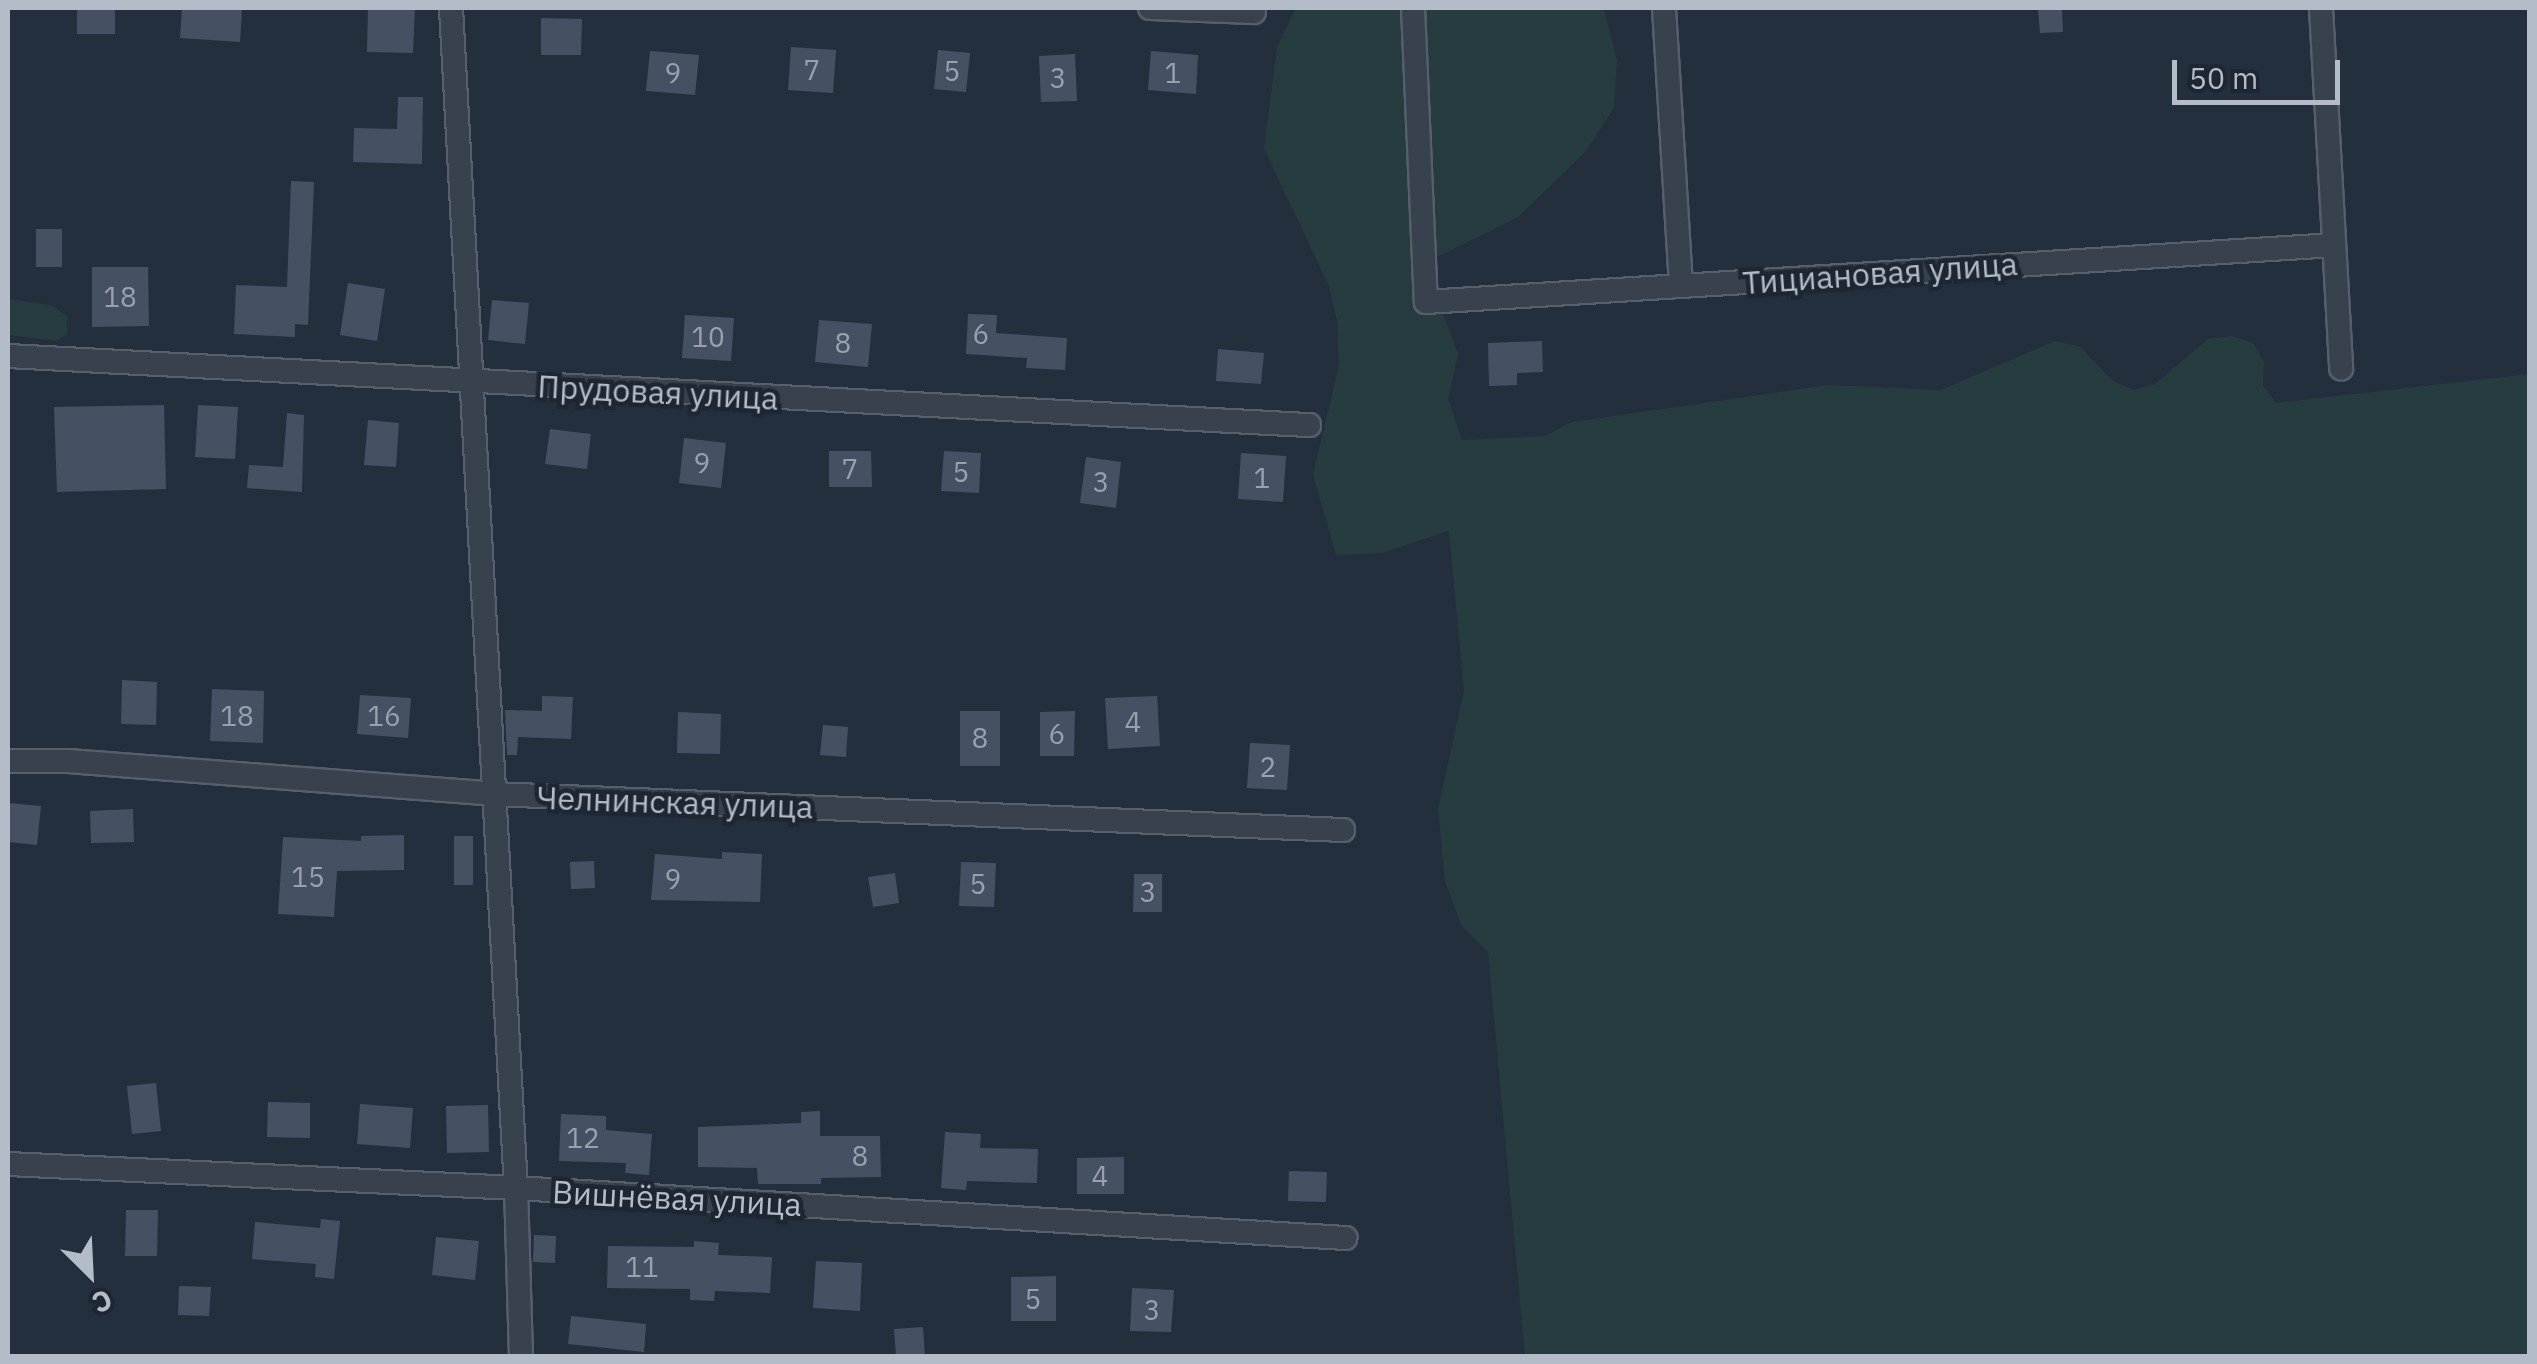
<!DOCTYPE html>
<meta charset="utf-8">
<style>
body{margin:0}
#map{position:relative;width:2537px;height:1364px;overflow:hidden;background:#242f3e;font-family:"IBM Plex Sans",sans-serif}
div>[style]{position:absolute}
.green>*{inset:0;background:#263c3f}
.building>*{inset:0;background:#455162}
.roads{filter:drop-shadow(2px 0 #565f6c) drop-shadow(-2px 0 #565f6c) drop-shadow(0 2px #565f6c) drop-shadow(0 -2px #565f6c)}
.minor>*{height:22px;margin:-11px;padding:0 11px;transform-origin:11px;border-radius:11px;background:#38414e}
span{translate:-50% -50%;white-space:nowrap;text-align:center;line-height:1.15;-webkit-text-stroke:9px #1d2633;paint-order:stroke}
.number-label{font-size:28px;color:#98a1af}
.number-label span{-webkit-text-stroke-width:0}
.street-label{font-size:32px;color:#b4bcc9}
.frame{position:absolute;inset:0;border:10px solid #b4bcc9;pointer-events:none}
.north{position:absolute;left:40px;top:1224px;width:100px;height:100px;-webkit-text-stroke:8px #1d2633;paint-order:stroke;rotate:156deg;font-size:28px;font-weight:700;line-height:40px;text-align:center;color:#b4bcc9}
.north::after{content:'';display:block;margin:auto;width:35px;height:45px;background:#b4bcc9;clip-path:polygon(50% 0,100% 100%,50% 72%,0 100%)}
.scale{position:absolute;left:2172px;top:60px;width:168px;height:45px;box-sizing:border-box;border:5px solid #b4bcc9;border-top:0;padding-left:12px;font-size:30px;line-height:35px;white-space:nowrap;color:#b4bcc9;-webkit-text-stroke:8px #1d2633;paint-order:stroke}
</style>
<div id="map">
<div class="green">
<div style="clip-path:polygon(1296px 8px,1604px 8px,1617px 61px,1614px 108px,1586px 151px,1518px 217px,1433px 259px,1432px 283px,1458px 354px,1448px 399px,1462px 440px,1545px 436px,1572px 422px,1828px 385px,1941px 390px,2055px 341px,2079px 346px,2113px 381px,2134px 390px,2155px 384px,2208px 339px,2231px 336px,2253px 343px,2264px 362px,2263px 385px,2276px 403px,2529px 374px,2529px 1356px,1525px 1356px,1488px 952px,1461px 925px,1445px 881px,1438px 809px,1464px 691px,1449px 531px,1382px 553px,1336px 555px,1313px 474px,1339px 365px,1337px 320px,1329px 286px,1264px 149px,1277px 47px)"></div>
<div style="clip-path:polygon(8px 299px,51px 305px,67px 316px,67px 334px,56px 341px,8px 335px)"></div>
</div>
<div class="building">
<div style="clip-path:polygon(77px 8px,115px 8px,115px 34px,77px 34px)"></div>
<div style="clip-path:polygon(182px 8px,242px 8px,240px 42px,180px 38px)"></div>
<div style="clip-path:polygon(368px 8px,415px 8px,413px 53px,367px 52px)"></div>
<div style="clip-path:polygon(2038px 8px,2062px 8px,2063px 32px,2040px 33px)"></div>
<div style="clip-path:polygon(541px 18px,582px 19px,581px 55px,541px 55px)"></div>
<div style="clip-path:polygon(791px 47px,836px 50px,833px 93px,788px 90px)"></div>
<div style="clip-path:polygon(938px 50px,970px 53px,966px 92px,934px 89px)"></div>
<div style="clip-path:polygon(650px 51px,699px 55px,695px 95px,646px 91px)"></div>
<div style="clip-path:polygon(1151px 51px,1198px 55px,1196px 94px,1148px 90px)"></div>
<div style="clip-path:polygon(1075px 54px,1077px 101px,1041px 102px,1039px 56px)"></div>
<div style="clip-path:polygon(398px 97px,423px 97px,422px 164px,353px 162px,354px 128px,397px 129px)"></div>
<div style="clip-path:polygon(291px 181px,314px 182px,308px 325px,295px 324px,295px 337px,234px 334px,236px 285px,287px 287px)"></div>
<div style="clip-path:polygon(36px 229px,62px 229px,62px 267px,36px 267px)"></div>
<div style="clip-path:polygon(92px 267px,148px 267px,149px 326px,92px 327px)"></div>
<div style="clip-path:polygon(348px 283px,385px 289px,377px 341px,340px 335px)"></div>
<div style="clip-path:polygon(492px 300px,529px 303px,525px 344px,488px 340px)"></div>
<div style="clip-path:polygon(968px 314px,997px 315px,996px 333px,1067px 338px,1065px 370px,1026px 368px,1027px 358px,966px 354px)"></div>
<div style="clip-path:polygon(685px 315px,734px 318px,731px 361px,682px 358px)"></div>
<div style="clip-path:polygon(819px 320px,872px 324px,868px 367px,815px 362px)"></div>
<div style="clip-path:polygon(1542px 341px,1543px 372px,1517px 373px,1517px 385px,1489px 386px,1488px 343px)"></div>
<div style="clip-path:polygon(1218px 349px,1264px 353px,1261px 384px,1216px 381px)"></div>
<div style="clip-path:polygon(164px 405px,166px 489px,57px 492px,54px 407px)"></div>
<div style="clip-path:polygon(198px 405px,238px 407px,235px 459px,195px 457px)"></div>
<div style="clip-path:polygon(287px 413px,304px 415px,302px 492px,247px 488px,249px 465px,283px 467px)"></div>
<div style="clip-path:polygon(368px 420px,399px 423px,396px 467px,364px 465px)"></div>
<div style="clip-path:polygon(550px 429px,591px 434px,587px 469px,545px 464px)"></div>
<div style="clip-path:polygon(684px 438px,726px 443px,721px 488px,679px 483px)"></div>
<div style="clip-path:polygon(829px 451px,871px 451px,872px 487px,829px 487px)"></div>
<div style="clip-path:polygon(944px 451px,981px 453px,979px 493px,941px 491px)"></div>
<div style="clip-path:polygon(1241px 453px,1286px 456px,1283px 502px,1238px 499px)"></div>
<div style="clip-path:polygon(1086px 457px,1121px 462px,1116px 508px,1080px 503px)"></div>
<div style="clip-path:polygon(122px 680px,157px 682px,156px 725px,121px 724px)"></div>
<div style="clip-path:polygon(212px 689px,264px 691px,263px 743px,210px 741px)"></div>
<div style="clip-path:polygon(360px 695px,411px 698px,408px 738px,357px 734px)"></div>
<div style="clip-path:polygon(542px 696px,573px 697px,571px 739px,518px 737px,517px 755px,507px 755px,505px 710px,542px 711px)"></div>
<div style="clip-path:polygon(1157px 696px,1160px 746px,1108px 749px,1105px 698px)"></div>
<div style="clip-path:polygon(960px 711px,1000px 711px,1000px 766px,960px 766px)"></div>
<div style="clip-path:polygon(1075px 711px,1074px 756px,1040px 756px,1040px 712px)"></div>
<div style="clip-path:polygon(678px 712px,721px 714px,720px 754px,677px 753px)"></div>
<div style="clip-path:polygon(823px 725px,848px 727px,846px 757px,820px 755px)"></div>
<div style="clip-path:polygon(1250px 743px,1290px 745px,1287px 790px,1247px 788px)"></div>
<div style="clip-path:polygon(8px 803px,41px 806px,37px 845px,8px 842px)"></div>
<div style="clip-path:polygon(133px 809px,134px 842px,91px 843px,90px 811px)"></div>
<div style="clip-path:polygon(404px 835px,404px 870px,337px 871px,334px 917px,278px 914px,283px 837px,361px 841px,361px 836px)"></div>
<div style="clip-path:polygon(454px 836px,473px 836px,473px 885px,454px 885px)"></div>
<div style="clip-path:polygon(722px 852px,762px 854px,760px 902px,651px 900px,655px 854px,722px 859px)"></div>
<div style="clip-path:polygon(594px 861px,595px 888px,571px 889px,570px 862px)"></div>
<div style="clip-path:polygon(961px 862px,996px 863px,994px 907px,959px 906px)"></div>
<div style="clip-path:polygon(895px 873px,899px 903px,873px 907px,868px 877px)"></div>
<div style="clip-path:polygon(1134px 874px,1162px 874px,1162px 912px,1133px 912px)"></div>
<div style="clip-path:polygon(156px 1083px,161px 1131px,132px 1134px,127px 1086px)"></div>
<div style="clip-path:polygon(268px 1102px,310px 1103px,310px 1138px,267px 1137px)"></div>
<div style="clip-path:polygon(360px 1104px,413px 1108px,410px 1148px,357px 1144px)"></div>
<div style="clip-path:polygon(488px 1105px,489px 1152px,447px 1153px,446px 1106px)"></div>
<div style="clip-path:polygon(820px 1111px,820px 1136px,880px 1136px,881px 1177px,821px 1178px,821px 1184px,758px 1184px,757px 1168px,698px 1167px,698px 1127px,801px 1123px,801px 1112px)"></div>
<div style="clip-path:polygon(561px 1114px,606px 1116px,606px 1130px,652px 1134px,649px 1175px,625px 1173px,626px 1163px,559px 1161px)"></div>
<div style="clip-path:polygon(945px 1132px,981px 1134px,980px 1148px,1038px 1149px,1037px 1183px,967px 1181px,966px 1190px,941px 1188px)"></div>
<div style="clip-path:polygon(1124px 1157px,1124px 1194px,1077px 1194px,1077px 1158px)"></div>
<div style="clip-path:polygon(1289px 1171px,1327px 1172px,1326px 1202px,1288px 1201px)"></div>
<div style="clip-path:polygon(126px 1210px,158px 1210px,157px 1256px,125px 1256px)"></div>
<div style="clip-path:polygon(321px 1219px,340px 1221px,334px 1279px,315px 1277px,316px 1264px,252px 1259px,255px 1222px,320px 1228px)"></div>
<div style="clip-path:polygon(534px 1235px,556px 1236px,555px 1263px,533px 1262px)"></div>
<div style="clip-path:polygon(436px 1237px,479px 1241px,475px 1280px,432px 1275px)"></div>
<div style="clip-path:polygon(694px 1241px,719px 1243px,718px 1255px,772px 1257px,770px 1293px,715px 1291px,714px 1301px,690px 1300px,690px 1289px,607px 1288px,608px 1246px,694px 1247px)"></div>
<div style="clip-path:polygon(816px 1261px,862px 1263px,860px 1311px,813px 1308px)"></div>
<div style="clip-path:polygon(1056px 1276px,1056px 1321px,1011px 1321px,1011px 1277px)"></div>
<div style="clip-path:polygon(179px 1286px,211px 1287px,209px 1316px,178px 1315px)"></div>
<div style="clip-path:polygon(1132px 1288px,1174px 1290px,1171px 1332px,1130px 1331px)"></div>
<div style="clip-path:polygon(571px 1316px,646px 1324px,644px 1352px,568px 1344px)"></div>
<div style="clip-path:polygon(923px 1327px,925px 1356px,896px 1356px,894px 1329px)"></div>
</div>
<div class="roads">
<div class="minor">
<div style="left:451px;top:8px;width:1182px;rotate:86.85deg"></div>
<div style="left:516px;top:1188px;width:168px;rotate:88.3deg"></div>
<div style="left:1150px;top:8px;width:104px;rotate:2.2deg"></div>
<div style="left:1413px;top:8px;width:294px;rotate:87.5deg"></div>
<div style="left:1426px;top:302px;width:910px;rotate:-3.59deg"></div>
<div style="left:1664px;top:8px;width:278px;rotate:86.5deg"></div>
<div style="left:2321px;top:8px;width:361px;rotate:86.8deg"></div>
<div style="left:8px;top:356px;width:1303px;rotate:3.04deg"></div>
<div style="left:8px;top:761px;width:60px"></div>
<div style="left:68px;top:761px;width:427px;rotate:4.4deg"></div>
<div style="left:494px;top:794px;width:850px;rotate:2.43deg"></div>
<div style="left:8px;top:1164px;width:509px;rotate:2.7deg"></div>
<div style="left:516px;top:1188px;width:831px;rotate:3.45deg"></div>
</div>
</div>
<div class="number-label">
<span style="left:812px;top:70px">7</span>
<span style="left:952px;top:71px">5</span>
<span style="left:673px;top:73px">9</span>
<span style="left:1173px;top:73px">1</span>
<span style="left:1058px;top:78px">3</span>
<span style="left:120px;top:297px">18</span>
<span style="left:981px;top:334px">6</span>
<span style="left:708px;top:337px">10</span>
<span style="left:843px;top:343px">8</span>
<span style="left:702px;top:463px">9</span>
<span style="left:850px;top:469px">7</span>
<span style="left:961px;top:472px">5</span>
<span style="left:1262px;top:478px">1</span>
<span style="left:1101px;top:482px">3</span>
<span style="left:237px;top:716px">18</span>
<span style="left:384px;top:716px">16</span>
<span style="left:1133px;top:722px">4</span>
<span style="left:1057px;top:734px">6</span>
<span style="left:980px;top:738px">8</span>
<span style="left:1268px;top:767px">2</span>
<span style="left:308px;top:877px">15</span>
<span style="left:673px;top:879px">9</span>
<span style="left:978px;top:884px">5</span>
<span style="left:1148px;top:892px">3</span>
<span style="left:583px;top:1138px">12</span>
<span style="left:860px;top:1156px">8</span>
<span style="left:1100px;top:1176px">4</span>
<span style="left:642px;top:1267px">11</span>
<span style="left:1033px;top:1299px">5</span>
<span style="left:1152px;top:1310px">3</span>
</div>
<div class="street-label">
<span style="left:1880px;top:273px;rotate:-4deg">Тициановая улица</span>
<span style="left:658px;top:392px;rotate:3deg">Прудовая улица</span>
<span style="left:675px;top:802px;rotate:2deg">Челнинская улица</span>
<span style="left:677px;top:1198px;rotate:3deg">Вишнёвая улица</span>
</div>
<div class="frame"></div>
<div class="north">С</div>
<div class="scale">50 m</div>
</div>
